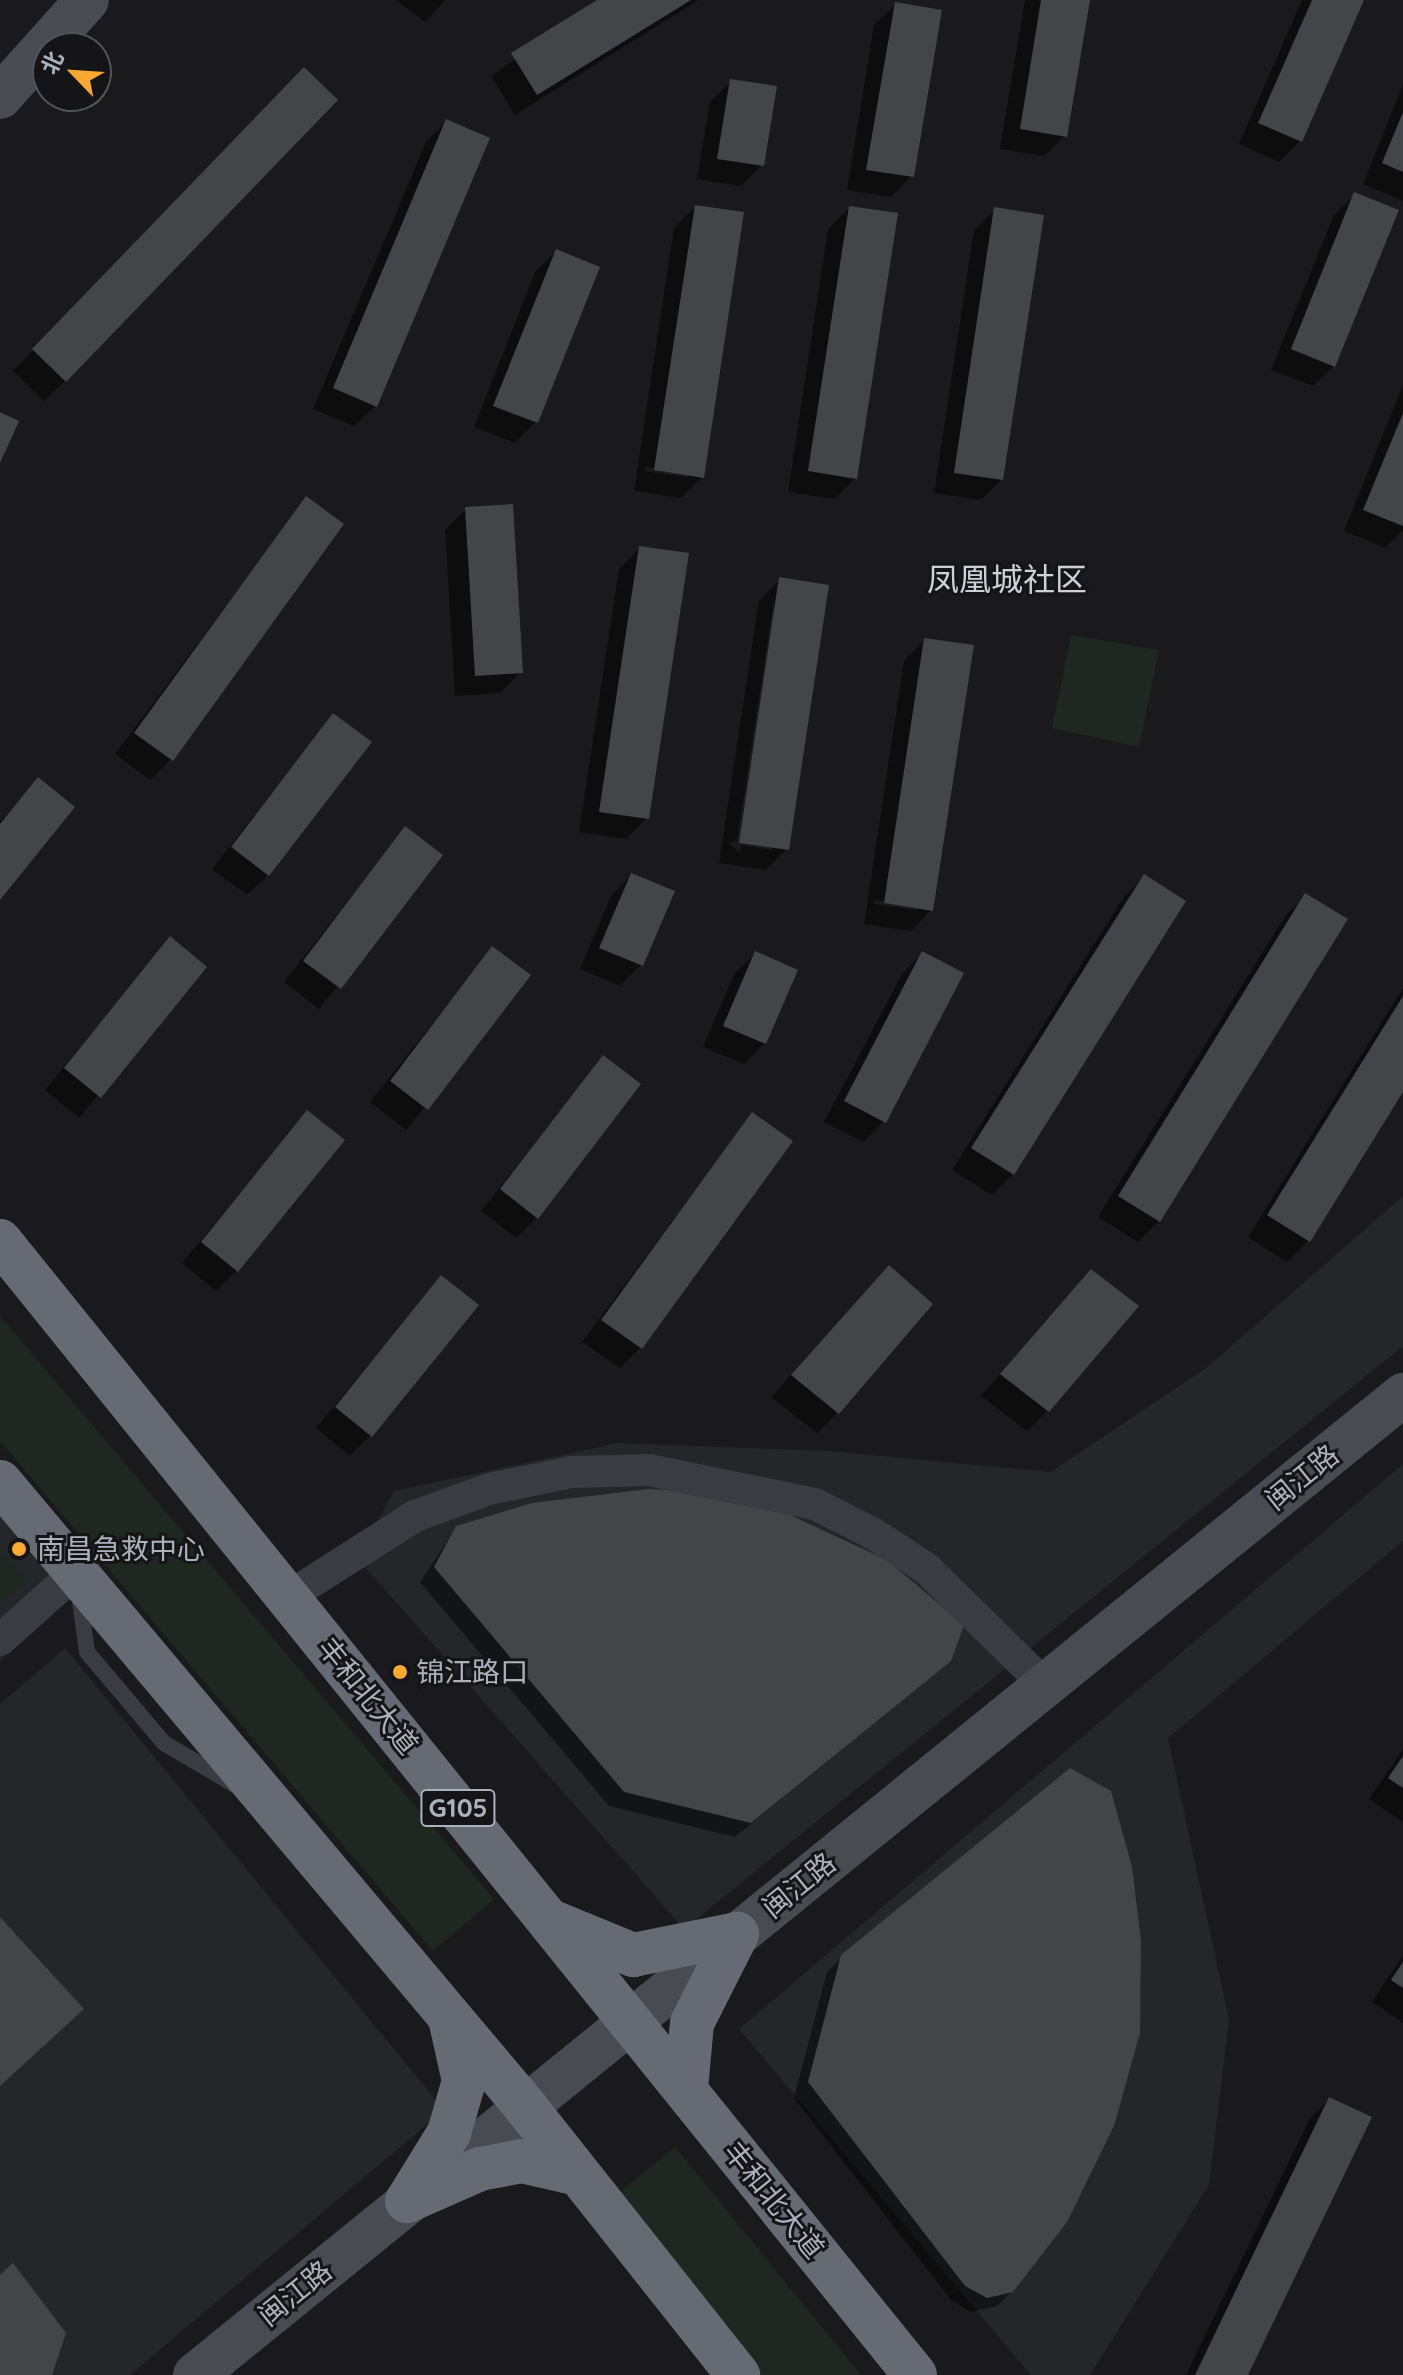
<!DOCTYPE html>
<meta charset="utf-8">
<style>
body{margin:0}
#map{position:relative;width:1403px;height:2375px;overflow:hidden;background:#1a1a1c;font-family:Quicksand,"Noto Sans SC",sans-serif}
div>[style]{position:absolute}
.built>*{inset:0;background:#252629}
.green>*{inset:0;background:#1f2820}
.shadow>*{inset:0;background:#0007}
.building>*{inset:0;background:#444549}
.lane>*{height:16px;margin:-8px;padding:0 8px;transform-origin:8px;border-radius:8px;background:#3a3c41}
.street>*{height:32px;margin:-16px;padding:0 16px;transform-origin:16px;border-radius:16px;background:#3a3c41}
.secondary>*{height:44px;margin:-22px;padding:0 22px;transform-origin:22px;border-radius:22px;background:#484b51}
.highway>*{height:44px;margin:-22px;padding:0 22px;transform-origin:22px;border-radius:22px;background:#666a73}
.dots>*{width:22px;height:22px;translate:-50% -50%;box-sizing:border-box;border:4px solid #151517;border-radius:50%}
span{translate:-50% -50%;white-space:nowrap;text-align:center;line-height:1.15;-webkit-text-stroke:6px #151517;paint-order:stroke}
.shield-label span{padding:2px 6px;background:#151517;border:2px solid;border-radius:6px;-webkit-text-stroke-width:0}
.shield-label{font-size:26px;color:#acb2bc;font-weight:700}
.street-label{font-size:28px;color:#acb2bc}
.poi-label{font-size:28px;color:#acb2bc}
.left{translate:0 -50%;text-align:left}
.quarter-label{font-size:32px;color:#cdd1d8}
.north{position:absolute;left:32px;top:32px;width:80px;height:80px;box-sizing:border-box;background:#151517;border:2px solid #515459;border-radius:50%;rotate:295deg;font-size:22px;font-weight:700;line-height:32px;text-align:center;color:#acb2bc}
.north::after{content:'';display:block;margin:auto;width:28px;height:36px;background:#faa933;clip-path:polygon(50% 0,100% 100%,50% 72%,0 100%)}
</style>
<div id="map">
<div class="built">
<div style="clip-path:polygon(1403px 1196px,1403px 1346px,684px 1929px,357px 1558px,394px 1491px,617px 1443px,829px 1451px,1051px 1472px,1206px 1368px)"></div>
<div style="clip-path:polygon(1403px 1464px,1403px 1541px,1168px 1738px,1229px 2020px,1209px 2185px,1090px 2375px,1031px 2375px,739px 2029px)"></div>
<div style="clip-path:polygon(0 1506px,77px 1592px,0 1661px)"></div>
<div style="clip-path:polygon(65px 1648px,444px 2110px,130px 2375px,0 2375px,0 1704px)"></div>
</div>
<div class="green">
<div style="clip-path:polygon(1071px 635px,1159px 650px,1139px 747px,1052px 728px)"></div>
<div style="clip-path:polygon(0 1316px,494px 1899px,433px 1951px,0 1441px)"></div>
<div style="clip-path:polygon(0 1549px,26px 1580px,0 1603px)"></div>
<div style="clip-path:polygon(675px 2147px,861px 2375px,757px 2375px,613px 2198px)"></div>
</div>
<div class="shadow">
<div style="clip-path:polygon(396px 0,446px 0,425px 22px)"></div>
<div style="clip-path:polygon(601px 0,699px 0,515px 115px,491px 76px)"></div>
<div style="clip-path:polygon(1025px 0,1088px 0,1065px 136px,1044px 156px,1000px 149px)"></div>
<div style="clip-path:polygon(1302px 0,1362px 0,1300px 141px,1279px 162px,1239px 144px)"></div>
<div style="clip-path:polygon(895px 5px,912px 176px,891px 197px,847px 190px,874px 25px)"></div>
<div style="clip-path:polygon(731px 81px,762px 165px,741px 186px,697px 179px,710px 102px)"></div>
<div style="clip-path:polygon(1403px 84px,1403px 201px,1363px 184px)"></div>
<div style="clip-path:polygon(283px 91px,65px 381px,44px 401px,13px 371px)"></div>
<div style="clip-path:polygon(447px 121px,375px 406px,354px 426px,313px 409px,426px 142px)"></div>
<div style="clip-path:polygon(1355px 194px,1334px 366px,1313px 386px,1271px 370px,1334px 215px)"></div>
<div style="clip-path:polygon(evenodd,695px 207px,702px 477px,681px 498px,634px 491px,674px 228px,695px 207px,645px 467px,688px 473px,688px 477px,644px 471px,645px 467px)"></div>
<div style="clip-path:polygon(849px 208px,856px 478px,835px 499px,788px 492px,828px 229px)"></div>
<div style="clip-path:polygon(995px 210px,1002px 479px,981px 500px,934px 493px,974px 230px)"></div>
<div style="clip-path:polygon(556px 251px,536px 422px,515px 443px,474px 427px,535px 272px)"></div>
<div style="clip-path:polygon(1403px 385px,1403px 530px,1385px 548px,1344px 531px)"></div>
<div style="clip-path:polygon(306px 499px,171px 759px,150px 780px,115px 754px)"></div>
<div style="clip-path:polygon(466px 509px,521px 672px,500px 693px,455px 696px,445px 530px)"></div>
<div style="clip-path:polygon(640px 548px,647px 818px,626px 839px,579px 832px,619px 569px)"></div>
<div style="clip-path:polygon(evenodd,780px 580px,787px 849px,766px 870px,719px 863px,759px 600px,780px 580px,774px 600px,772px 850px,741px 845px,740px 853px,729px 843px,737px 841px,774px 600px)"></div>
<div style="clip-path:polygon(evenodd,924px 640px,931px 910px,911px 931px,864px 924px,904px 661px,924px 640px,874px 900px,917px 906px,917px 910px,873px 904px,874px 900px)"></div>
<div style="clip-path:polygon(333px 715px,268px 875px,247px 895px,212px 869px)"></div>
<div style="clip-path:polygon(38px 779px,0 897px,0 822px)"></div>
<div style="clip-path:polygon(405px 829px,440px 856px,319px 1009px,284px 982px)"></div>
<div style="clip-path:polygon(631px 875px,641px 965px,620px 986px,580px 969px,611px 896px)"></div>
<div style="clip-path:polygon(1144px 877px,1013px 1174px,992px 1195px,952px 1170px,1123px 898px)"></div>
<div style="clip-path:polygon(1306px 896px,1159px 1221px,1138px 1242px,1098px 1217px,1285px 916px)"></div>
<div style="clip-path:polygon(170px 939px,205px 967px,79px 1118px,45px 1090px)"></div>
<div style="clip-path:polygon(492px 949px,528px 976px,406px 1130px,370px 1102px)"></div>
<div style="clip-path:polygon(755px 953px,765px 1043px,744px 1064px,703px 1047px,734px 974px)"></div>
<div style="clip-path:polygon(922px 953px,884px 1121px,864px 1142px,824px 1122px,902px 974px)"></div>
<div style="clip-path:polygon(1403px 988px,1403px 1088px,1308px 1241px,1287px 1262px,1248px 1237px)"></div>
<div style="clip-path:polygon(603px 1058px,537px 1217px,516px 1238px,481px 1211px)"></div>
<div style="clip-path:polygon(307px 1113px,237px 1270px,216px 1291px,182px 1263px)"></div>
<div style="clip-path:polygon(752px 1115px,641px 1347px,620px 1368px,582px 1342px)"></div>
<div style="clip-path:polygon(441px 1278px,371px 1435px,350px 1456px,316px 1428px)"></div>
<div style="clip-path:polygon(869px 1289px,838px 1412px,817px 1433px,771px 1397px)"></div>
<div style="clip-path:polygon(1071px 1293px,1048px 1410px,1027px 1431px,981px 1396px)"></div>
<div style="clip-path:polygon(457px 1527px,949px 1660px,735px 1837px,609px 1806px,420px 1582px)"></div>
<div style="clip-path:polygon(1403px 1749px,1403px 1822px,1369px 1799px)"></div>
<div style="clip-path:polygon(1130px 1867px,1141px 1984px,1138px 2032px,1012px 2291px,997px 2306px,971px 2312px,951px 2300px,794px 2098px,827px 1972px,843px 1956px)"></div>
<div style="clip-path:polygon(1403px 1955px,1403px 2023px,1372px 2002px)"></div>
<div style="clip-path:polygon(1329px 2099px,1246px 2375px,1186px 2375px,1309px 2120px)"></div>
</div>
<div class="building">
<div style="clip-path:polygon(597px 0,691px 0,537px 95px,511px 53px)"></div>
<div style="clip-path:polygon(1041px 0,1090px 0,1067px 137px,1020px 129px)"></div>
<div style="clip-path:polygon(1312px 0,1364px 0,1302px 142px,1258px 123px)"></div>
<div style="clip-path:polygon(895px 2px,942px 10px,914px 177px,866px 170px)"></div>
<div style="clip-path:polygon(304px 67px,338px 100px,66px 382px,32px 349px)"></div>
<div style="clip-path:polygon(730px 79px,777px 86px,764px 166px,717px 159px)"></div>
<div style="clip-path:polygon(1403px 112px,1403px 172px,1382px 163px)"></div>
<div style="clip-path:polygon(446px 119px,490px 138px,377px 407px,333px 388px)"></div>
<div style="clip-path:polygon(1354px 192px,1399px 210px,1335px 367px,1291px 349px)"></div>
<div style="clip-path:polygon(695px 205px,744px 212px,704px 478px,654px 470px)"></div>
<div style="clip-path:polygon(849px 206px,898px 213px,857px 479px,808px 471px)"></div>
<div style="clip-path:polygon(994px 207px,1044px 215px,1003px 480px,954px 473px)"></div>
<div style="clip-path:polygon(556px 249px,600px 267px,538px 423px,493px 406px)"></div>
<div style="clip-path:polygon(0 412px,19px 421px,0 463px)"></div>
<div style="clip-path:polygon(1403px 413px,1403px 526px,1363px 510px)"></div>
<div style="clip-path:polygon(306px 496px,344px 524px,173px 761px,134px 733px)"></div>
<div style="clip-path:polygon(513px 504px,523px 673px,475px 676px,465px 507px)"></div>
<div style="clip-path:polygon(639px 546px,689px 553px,649px 819px,599px 812px)"></div>
<div style="clip-path:polygon(779px 577px,829px 585px,789px 850px,739px 843px)"></div>
<div style="clip-path:polygon(924px 638px,974px 645px,933px 911px,884px 903px)"></div>
<div style="clip-path:polygon(333px 713px,372px 742px,269px 876px,231px 847px)"></div>
<div style="clip-path:polygon(38px 777px,75px 807px,0 900px,0 824px)"></div>
<div style="clip-path:polygon(405px 826px,443px 855px,341px 989px,303px 961px)"></div>
<div style="clip-path:polygon(631px 873px,675px 891px,643px 966px,599px 948px)"></div>
<div style="clip-path:polygon(1144px 874px,1186px 901px,1014px 1175px,971px 1148px)"></div>
<div style="clip-path:polygon(1305px 893px,1348px 919px,1160px 1222px,1118px 1196px)"></div>
<div style="clip-path:polygon(170px 936px,207px 967px,101px 1098px,64px 1068px)"></div>
<div style="clip-path:polygon(492px 946px,531px 975px,428px 1110px,390px 1081px)"></div>
<div style="clip-path:polygon(755px 951px,798px 970px,766px 1044px,723px 1026px)"></div>
<div style="clip-path:polygon(922px 951px,964px 973px,886px 1123px,844px 1101px)"></div>
<div style="clip-path:polygon(1403px 996px,1403px 1092px,1310px 1242px,1267px 1215px)"></div>
<div style="clip-path:polygon(603px 1055px,641px 1084px,538px 1219px,500px 1189px)"></div>
<div style="clip-path:polygon(307px 1110px,345px 1140px,238px 1272px,201px 1242px)"></div>
<div style="clip-path:polygon(752px 1112px,793px 1141px,642px 1349px,601px 1320px)"></div>
<div style="clip-path:polygon(889px 1265px,933px 1304px,839px 1414px,791px 1375px)"></div>
<div style="clip-path:polygon(1091px 1269px,1139px 1306px,1049px 1412px,1000px 1374px)"></div>
<div style="clip-path:polygon(441px 1275px,479px 1305px,372px 1437px,335px 1407px)"></div>
<div style="clip-path:polygon(648px 1489px,697px 1491px,790px 1515px,887px 1560px,964px 1625px,951px 1661px,751px 1823px,624px 1792px,434px 1567px,456px 1526px,532px 1503px)"></div>
<div style="clip-path:polygon(1403px 1756px,1403px 1788px,1388px 1778px)"></div>
<div style="clip-path:polygon(1070px 1768px,1111px 1791px,1132px 1867px,1141px 1940px,1140px 2033px,1114px 2126px,1067px 2222px,1013px 2292px,987px 2298px,965px 2286px,808px 2082px,841px 1955px)"></div>
<div style="clip-path:polygon(0 1917px,84px 2009px,0 2086px)"></div>
<div style="clip-path:polygon(1403px 1962px,1403px 1988px,1391px 1980px)"></div>
<div style="clip-path:polygon(1329px 2097px,1372px 2117px,1248px 2375px,1195px 2375px)"></div>
<div style="clip-path:polygon(13px 2263px,66px 2333px,52px 2375px,0 2375px,0 2275px)"></div>
</div>
<div class="lane">
<div style="left:79px;top:1594px;width:59px;rotate:82.1deg"></div>
<div style="left:87px;top:1652px;width:119px;rotate:49.8deg"></div>
<div style="left:164px;top:1743px;width:82px;rotate:30.6deg"></div>
</div>
<div class="street">
<div style="left:288px;top:1597px;width:151px;rotate:-32.5deg"></div>
<div style="left:415px;top:1516px;width:79px;rotate:-20deg"></div>
<div style="left:489px;top:1489px;width:85px;rotate:-11.6deg"></div>
<div style="left:572px;top:1472px;width:77px;rotate:-1.5deg"></div>
<div style="left:649px;top:1470px;width:169px;rotate:11.6deg"></div>
<div style="left:815px;top:1504px;width:66px;rotate:27deg"></div>
<div style="left:874px;top:1534px;width:64px;rotate:33.4deg"></div>
<div style="left:927px;top:1569px;width:165px;rotate:44.5deg"></div>
<div style="left:0;top:1640px;width:102px;rotate:-41.8deg"></div>
</div>
<div class="secondary">
<div style="left:0;top:97px;width:130px;rotate:-48.1deg"></div>
<div style="left:195px;top:2375px;width:1556px;rotate:-39.05deg"></div>
</div>
<div class="highway">
<div style="left:0;top:1241px;width:1457px;rotate:51.1deg"></div>
<div style="left:0;top:1482px;width:814px;rotate:49.93deg"></div>
<div style="left:524px;top:2105px;width:345px;rotate:51.6deg"></div>
<div style="left:553px;top:1922px;width:87px;rotate:22.4deg"></div>
<div style="left:633px;top:1955px;width:106px;rotate:-11.4deg"></div>
<div style="left:686px;top:2089px;width:66px;rotate:-84.8deg"></div>
<div style="left:692px;top:2023px;width:100px;rotate:-63.2deg"></div>
<div style="left:407px;top:2201px;width:80px;rotate:-58.3deg"></div>
<div style="left:449px;top:2133px;width:54px;rotate:-73.9deg"></div>
<div style="left:464px;top:2081px;width:59px;rotate:-102.6deg"></div>
<div style="left:407px;top:2201px;width:80px;rotate:-23.7deg"></div>
<div style="left:480px;top:2169px;width:43px;rotate:-10.8deg"></div>
<div style="left:522px;top:2161px;width:57px;rotate:13.1deg"></div>
</div>
<div class="dots">
<div style="left:19px;top:1549px;background:#faa933"></div>
<div style="left:400px;top:1672px;background:#faa933"></div>
</div>
<div class="shield-label">
<span style="left:458px;top:1808px">G105</span>
</div>
<div class="street-label">
<span style="left:1302px;top:1477px;rotate:-39deg">闽江路</span>
<span style="left:368px;top:1696px;rotate:51deg">丰和北大道</span>
<span style="left:799px;top:1885px;rotate:-39deg">闽江路</span>
<span style="left:774px;top:2200px;rotate:51deg">丰和北大道</span>
<span style="left:295px;top:2293px;rotate:-39deg">闽江路</span>
</div>
<div class="poi-label">
<span class="left" style="left:37px;top:1549px">南昌急救中心</span>
<span class="left" style="left:416px;top:1672px">锦江路口</span>
</div>
<div class="quarter-label">
<span style="left:1007px;top:579px">凤凰城社区</span>
</div>
<div class="north">北</div>
</div>
